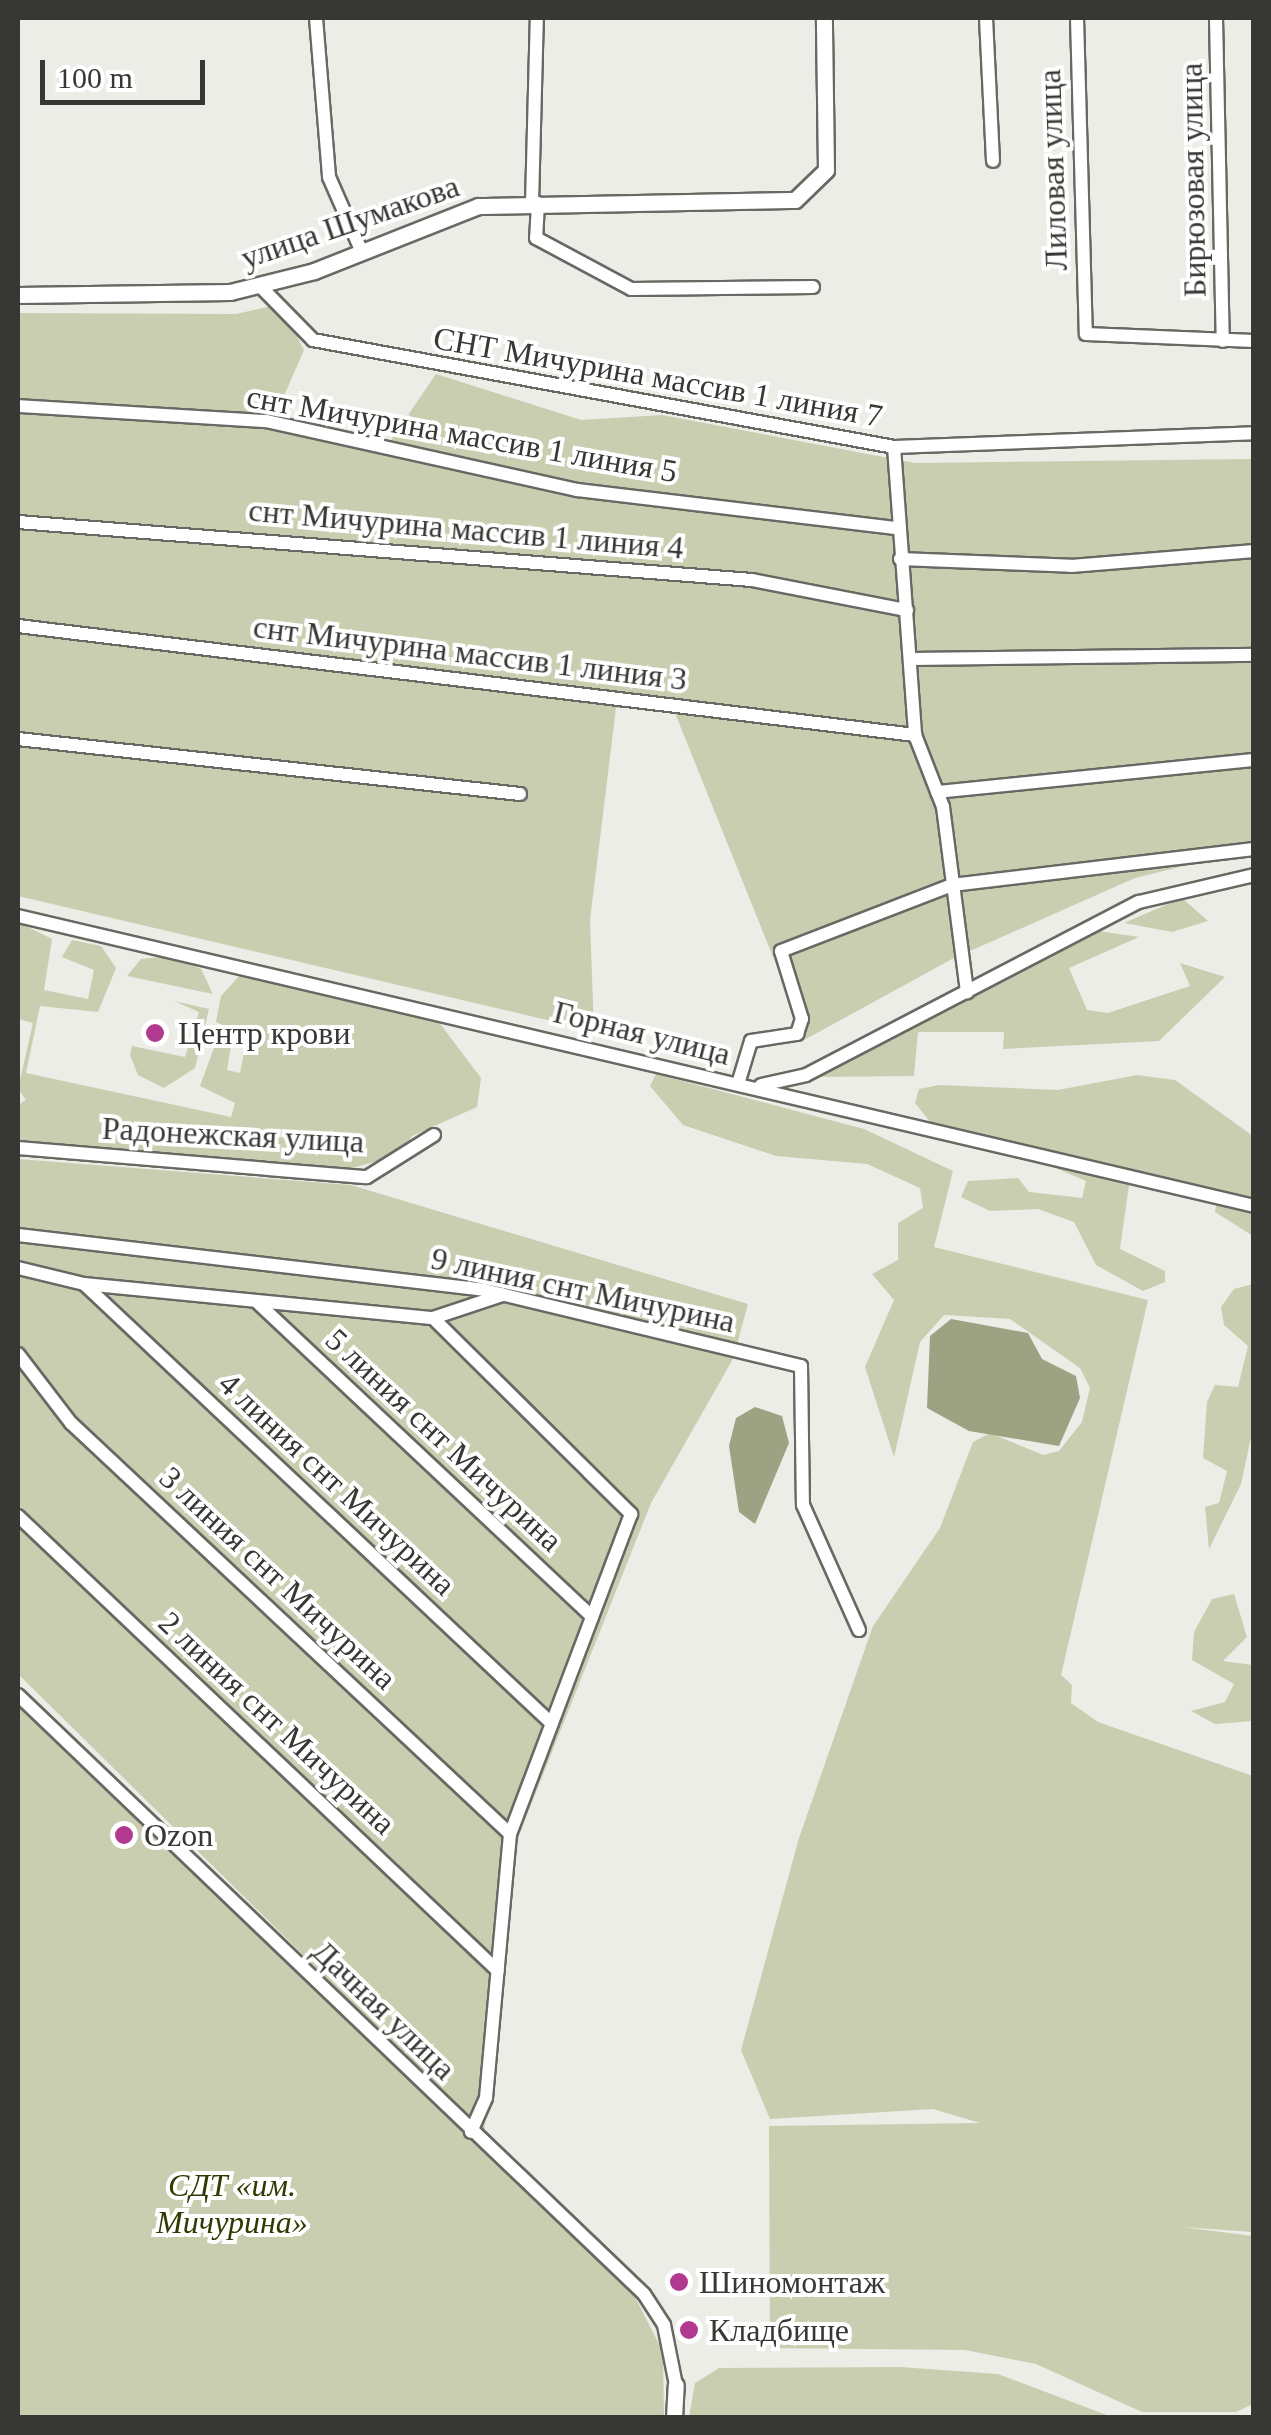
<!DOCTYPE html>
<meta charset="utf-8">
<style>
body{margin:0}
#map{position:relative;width:1271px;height:2435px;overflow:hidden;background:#ebede6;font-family:"Times New Roman",serif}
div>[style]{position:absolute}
.green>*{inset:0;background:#c9ceb1}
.water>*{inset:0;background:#9da282}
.roads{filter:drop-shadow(2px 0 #686963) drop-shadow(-2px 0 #686963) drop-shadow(0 2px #686963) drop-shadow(0 -2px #686963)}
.minor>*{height:12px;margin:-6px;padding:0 6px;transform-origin:6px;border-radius:6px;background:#fff}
.tertiary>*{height:15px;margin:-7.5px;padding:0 7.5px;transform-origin:7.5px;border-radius:7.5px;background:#fff}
.dots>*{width:28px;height:28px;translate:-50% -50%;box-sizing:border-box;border:5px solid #fff;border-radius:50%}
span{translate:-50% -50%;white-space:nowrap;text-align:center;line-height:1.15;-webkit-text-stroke:8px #fff;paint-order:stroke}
.street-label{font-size:32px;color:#373734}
.poi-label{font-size:32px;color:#373734}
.left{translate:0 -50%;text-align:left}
.park-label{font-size:32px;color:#333900;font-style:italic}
.frame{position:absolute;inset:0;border:20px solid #373734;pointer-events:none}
.scale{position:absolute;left:40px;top:60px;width:165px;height:45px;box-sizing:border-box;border:5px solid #373734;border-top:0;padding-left:12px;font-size:30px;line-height:35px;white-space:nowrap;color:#373734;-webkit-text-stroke:8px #fff;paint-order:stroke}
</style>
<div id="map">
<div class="green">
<div style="clip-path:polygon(280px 304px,304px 350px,270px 428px,387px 446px,436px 374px,581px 420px,662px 415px,915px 463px,1253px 459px,1253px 849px,1135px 878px,952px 959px,806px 1039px,673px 708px,616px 708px,590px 920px,594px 1031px,18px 896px,18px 313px,236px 314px)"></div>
<div style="clip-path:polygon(1182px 898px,1208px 921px,1172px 932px,1124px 923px)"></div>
<div style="clip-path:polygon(18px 922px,52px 939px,44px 990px,88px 999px,94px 970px,62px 957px,72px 940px,101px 946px,116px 968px,98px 1012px,40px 1006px,26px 1073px,231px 1117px,235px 1103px,200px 1086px,219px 1034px,231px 1046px,227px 1070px,240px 1073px,247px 1037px,216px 1022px,221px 996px,241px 974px,435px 1017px,481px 1078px,477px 1107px,412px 1136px,399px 1155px,345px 1170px,172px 1153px,120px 1164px,18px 1149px,18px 1105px,26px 1100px,18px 1089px,33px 1023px,18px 1019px)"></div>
<div style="clip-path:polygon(1099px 931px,1139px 937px,1069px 968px,1087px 1010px,1108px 1013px,1190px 986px,1180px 963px,1225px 977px,1159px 1041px,1003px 1049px,1004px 1032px,918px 1032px,914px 1076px,816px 1077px)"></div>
<div style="clip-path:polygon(172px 956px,201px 969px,213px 994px,127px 976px,141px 959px)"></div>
<div style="clip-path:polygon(174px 1001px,209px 1009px,195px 1068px,164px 1088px,138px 1075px,130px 1055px,132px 1046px,185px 1057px,199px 1012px)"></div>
<div style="clip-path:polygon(656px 1074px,864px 1129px,953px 1171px,934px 1247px,1148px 1300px,1061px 1675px,1072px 1685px,1071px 1703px,1098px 1722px,1253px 1776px,1253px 2232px,1182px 2227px,1253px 2236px,1253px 2404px,1236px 2412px,1142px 2412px,1036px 2364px,965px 2350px,770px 2348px,769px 2126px,980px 2123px,933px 2109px,770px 2119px,741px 2050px,799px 1838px,873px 1626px,940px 1528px,973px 1442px,990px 1433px,1043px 1455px,1059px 1451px,1082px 1422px,1090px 1388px,1080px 1368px,1010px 1319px,944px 1315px,920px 1342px,894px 1457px,865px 1367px,894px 1300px,872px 1274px,898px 1260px,898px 1223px,923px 1208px,920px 1188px,867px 1164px,776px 1156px,683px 1125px,650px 1086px)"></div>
<div style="clip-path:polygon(1137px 1075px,1175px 1080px,1253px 1136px,1253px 1198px,931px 1123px,915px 1103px,919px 1089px,939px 1085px,1058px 1090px)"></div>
<div style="clip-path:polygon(18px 1159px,351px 1185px,748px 1304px,733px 1359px,651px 1503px,519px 1835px,484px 2133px,18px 1674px)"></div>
<div style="clip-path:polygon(1046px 1164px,1129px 1185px,1120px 1249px,1165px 1271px,1165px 1282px,1143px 1291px,1096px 1265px,1074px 1222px,1038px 1209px,990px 1211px,961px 1197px,968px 1181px,1018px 1178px,1029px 1192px,1082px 1198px,1086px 1181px)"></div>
<div style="clip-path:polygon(1217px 1202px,1253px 1209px,1253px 1236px,1215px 1212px)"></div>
<div style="clip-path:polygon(1253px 1284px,1253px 1428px,1241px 1484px,1209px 1549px,1205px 1507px,1219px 1503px,1227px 1471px,1203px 1458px,1207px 1402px,1215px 1385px,1238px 1387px,1248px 1346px,1224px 1325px,1221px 1307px,1234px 1289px)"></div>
<div style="clip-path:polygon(1234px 1594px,1247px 1637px,1223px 1661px,1253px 1665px,1253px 1721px,1215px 1724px,1191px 1711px,1225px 1702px,1234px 1684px,1192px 1660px,1194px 1632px,1212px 1599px)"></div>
<div style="clip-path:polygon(18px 1703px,633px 2293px,663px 2352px,664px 2417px,18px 2417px)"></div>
<div style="clip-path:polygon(900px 2367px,998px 2374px,1112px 2417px,689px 2417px,695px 2383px,719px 2368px)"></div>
</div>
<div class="water">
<div style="clip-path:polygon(951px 1319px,1028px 1333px,1042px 1359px,1076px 1376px,1080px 1398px,1059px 1446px,969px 1431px,927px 1408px,930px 1336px)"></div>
<div style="clip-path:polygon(755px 1407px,782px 1416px,789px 1443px,755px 1524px,739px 1512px,729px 1446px,736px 1418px)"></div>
</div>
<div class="roads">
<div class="minor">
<div style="left:316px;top:18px;width:160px;rotate:85.3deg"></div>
<div style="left:329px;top:177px;width:82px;rotate:66.3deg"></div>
<div style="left:986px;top:18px;width:143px;rotate:87.2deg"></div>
<div style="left:1077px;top:18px;width:316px;rotate:88.4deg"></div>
<div style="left:1086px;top:334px;width:168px;rotate:2.4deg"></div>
<div style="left:1216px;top:18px;width:323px;rotate:88.8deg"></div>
<div style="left:532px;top:203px;width:185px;rotate:-88.5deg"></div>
<div style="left:538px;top:203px;width:35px;rotate:93deg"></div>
<div style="left:536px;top:238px;width:108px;rotate:28.2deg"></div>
<div style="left:631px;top:289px;width:182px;rotate:-0.6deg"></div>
<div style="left:259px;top:285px;width:77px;rotate:45.5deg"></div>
<div style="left:313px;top:340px;width:591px;rotate:10.43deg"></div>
<div style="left:894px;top:447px;width:360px;rotate:-2.2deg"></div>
<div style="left:18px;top:406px;width:248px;rotate:3.5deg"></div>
<div style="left:266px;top:421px;width:319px;rotate:12.5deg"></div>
<div style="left:577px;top:490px;width:321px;rotate:6.8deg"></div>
<div style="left:894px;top:447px;width:289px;rotate:85.8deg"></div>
<div style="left:915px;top:735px;width:77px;rotate:68.7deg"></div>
<div style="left:943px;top:807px;width:187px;rotate:82.6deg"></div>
<div style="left:18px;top:522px;width:736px;rotate:4.52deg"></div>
<div style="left:752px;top:580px;width:158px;rotate:11deg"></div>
<div style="left:900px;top:559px;width:171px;rotate:2.3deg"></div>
<div style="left:1071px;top:566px;width:184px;rotate:-4.7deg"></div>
<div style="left:18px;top:626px;width:904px;rotate:6.93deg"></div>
<div style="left:917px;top:659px;width:337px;rotate:-0.7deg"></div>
<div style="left:18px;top:739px;width:505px;rotate:6.25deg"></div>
<div style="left:937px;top:792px;width:319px;rotate:-5.8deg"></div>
<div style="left:18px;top:916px;width:1270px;rotate:13.2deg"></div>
<div style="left:738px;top:1084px;width:45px;rotate:-73.2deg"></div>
<div style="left:751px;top:1041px;width:47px;rotate:-8.7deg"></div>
<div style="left:797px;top:1034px;width:16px;rotate:-72deg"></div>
<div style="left:802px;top:1019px;width:71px;rotate:-107.2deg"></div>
<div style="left:781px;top:951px;width:183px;rotate:-21.1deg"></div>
<div style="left:952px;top:885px;width:304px;rotate:-6.8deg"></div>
<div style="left:761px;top:1085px;width:46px;rotate:-12.5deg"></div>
<div style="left:806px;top:1075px;width:375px;rotate:-27.5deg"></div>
<div style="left:1139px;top:902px;width:118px;rotate:-13.2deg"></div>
<div style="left:18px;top:1148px;width:350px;rotate:4.8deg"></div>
<div style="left:367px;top:1177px;width:79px;rotate:-32.1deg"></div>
<div style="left:18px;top:1235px;width:469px;rotate:6.7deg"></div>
<div style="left:484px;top:1290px;width:326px;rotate:13.5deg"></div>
<div style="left:801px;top:1366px;width:139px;rotate:89.2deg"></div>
<div style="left:803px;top:1505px;width:137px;rotate:65.9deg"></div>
<div style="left:18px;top:1268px;width:68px;rotate:13.6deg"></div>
<div style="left:84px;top:1284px;width:351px;rotate:5.6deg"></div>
<div style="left:433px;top:1318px;width:73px;rotate:-18.4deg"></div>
<div style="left:84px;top:1284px;width:642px;rotate:43.23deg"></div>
<div style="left:259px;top:1304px;width:457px;rotate:43.2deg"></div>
<div style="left:433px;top:1318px;width:279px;rotate:44.7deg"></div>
<div style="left:631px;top:1514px;width:342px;rotate:110.7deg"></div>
<div style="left:510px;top:1834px;width:265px;rotate:95.2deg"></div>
<div style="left:486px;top:2098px;width:37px;rotate:114deg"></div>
<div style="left:18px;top:1354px;width:87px;rotate:52.5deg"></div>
<div style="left:71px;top:1423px;width:601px;rotate:43.11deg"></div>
<div style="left:18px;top:1516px;width:661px;rotate:43.47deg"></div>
<div style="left:18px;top:1695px;width:866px;rotate:43.74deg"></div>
<div style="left:644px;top:2294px;width:37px;rotate:57deg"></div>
<div style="left:664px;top:2325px;width:61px;rotate:78.7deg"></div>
</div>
<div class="tertiary">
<div style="left:18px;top:295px;width:212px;rotate:-0.8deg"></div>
<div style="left:230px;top:292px;width:87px;rotate:-14deg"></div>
<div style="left:314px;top:271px;width:176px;rotate:-21.6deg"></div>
<div style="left:478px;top:206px;width:317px;rotate:-1.1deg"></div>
<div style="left:795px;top:200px;width:43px;rotate:-44.1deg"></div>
<div style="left:826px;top:170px;width:152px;rotate:-90.8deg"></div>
<div style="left:674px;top:2418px;width:33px;rotate:-87deg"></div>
</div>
</div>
<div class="dots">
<div style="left:155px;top:1033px;background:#b13a90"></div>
<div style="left:124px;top:1835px;background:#b13a90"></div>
<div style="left:679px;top:2282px;background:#b13a90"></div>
<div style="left:689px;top:2330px;background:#b13a90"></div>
</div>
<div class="street-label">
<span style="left:1053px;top:170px;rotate:-92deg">Лиловая улица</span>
<span style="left:1193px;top:180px;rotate:-91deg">Бирюзовая улица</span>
<span style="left:350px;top:222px;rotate:-19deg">улица Шумакова</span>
<span style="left:658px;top:377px;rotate:10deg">СНТ Мичурина массив 1 линия 7</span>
<span style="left:462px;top:434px;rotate:10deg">снт Мичурина массив 1 линия 5</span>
<span style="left:466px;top:529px;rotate:5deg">снт Мичурина массив 1 линия 4</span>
<span style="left:470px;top:653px;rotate:7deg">снт Мичурина массив 1 линия 3</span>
<span style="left:642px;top:1033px;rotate:14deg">Горная улица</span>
<span style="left:233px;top:1135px;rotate:3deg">Радонежская улица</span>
<span style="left:583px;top:1290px;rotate:12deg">9 линия снт Мичурина</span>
<span style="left:444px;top:1440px;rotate:43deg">5 линия снт Мичурина</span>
<span style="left:337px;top:1484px;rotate:43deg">4 линия снт Мичурина</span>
<span style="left:278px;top:1578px;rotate:43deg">3 линия снт Мичурина</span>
<span style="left:277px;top:1723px;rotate:43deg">2 линия снт Мичурина</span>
<span style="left:384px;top:2010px;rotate:44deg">Дачная улица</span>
</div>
<div class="poi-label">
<span class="left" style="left:178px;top:1033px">Центр крови</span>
<span class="left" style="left:144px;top:1835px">Ozon</span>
<span class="left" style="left:699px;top:2282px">Шиномонтаж</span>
<span class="left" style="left:709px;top:2330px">Кладбище</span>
</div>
<div class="park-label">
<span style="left:232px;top:2204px">СДТ «им.<br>Мичурина»</span>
</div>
<div class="frame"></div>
<div class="scale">100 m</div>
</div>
